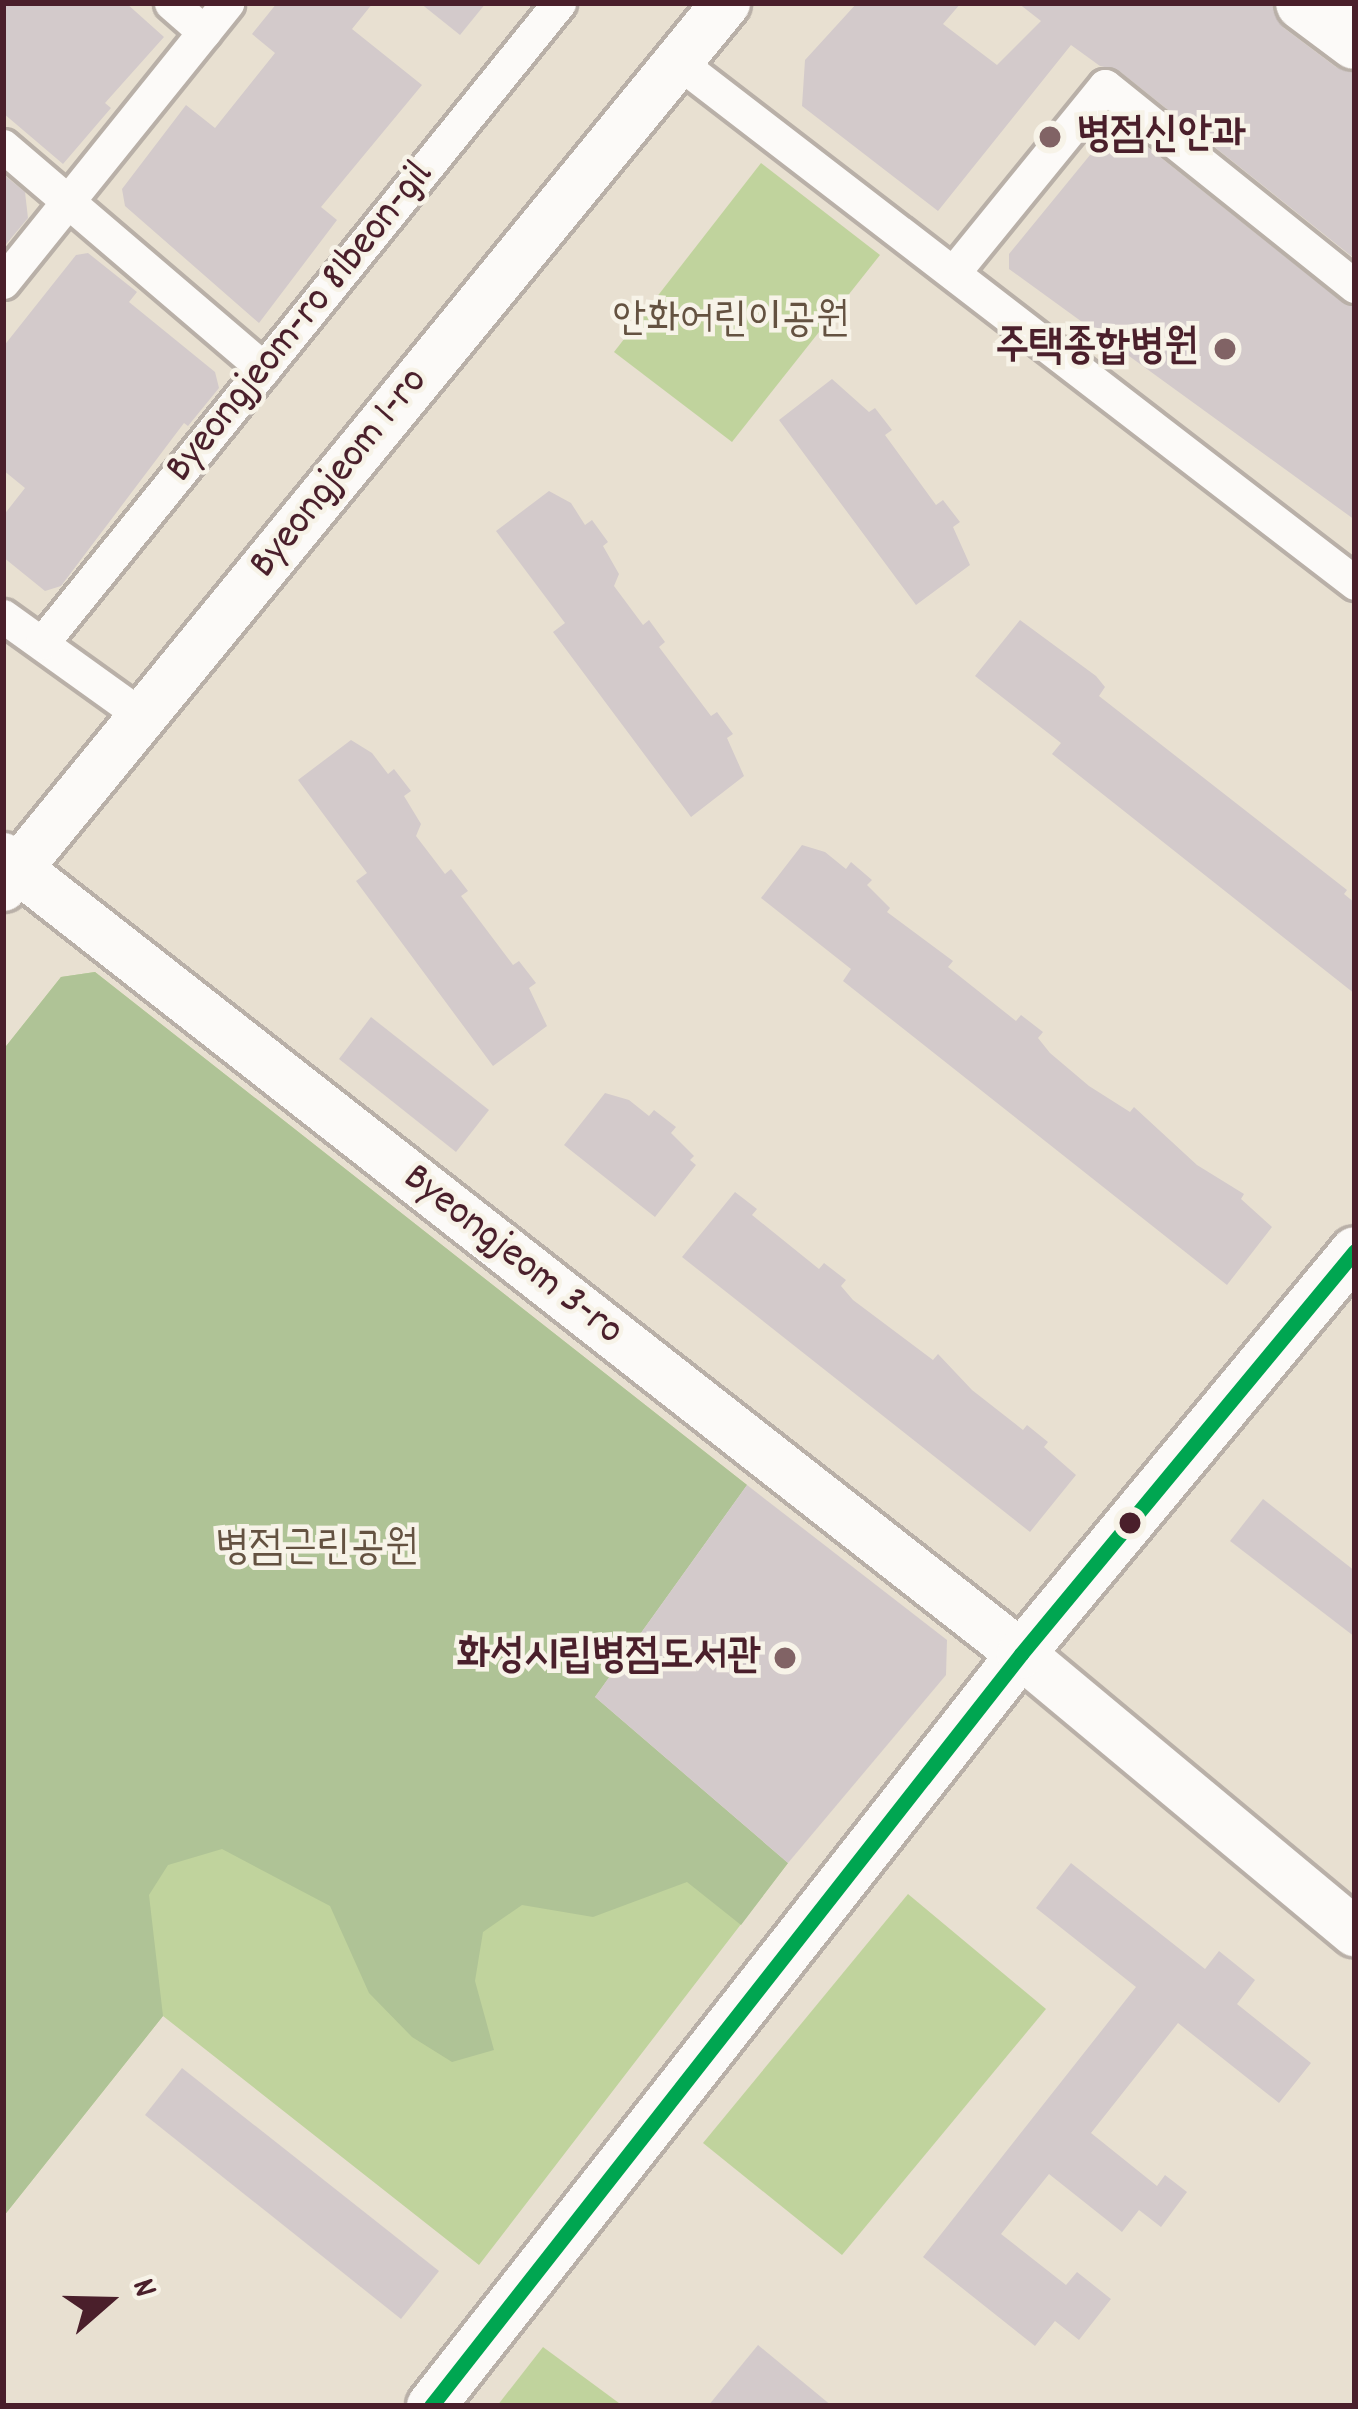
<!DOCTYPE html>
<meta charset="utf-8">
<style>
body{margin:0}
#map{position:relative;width:1358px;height:2409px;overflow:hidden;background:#e8e0d1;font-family:Dekko,"Poor Story",sans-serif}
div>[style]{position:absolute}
.green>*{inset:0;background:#c0d39d}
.forest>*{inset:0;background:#afc396}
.building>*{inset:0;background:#d3cacb}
.roads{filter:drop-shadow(3px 0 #b9b0a8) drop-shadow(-3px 0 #b9b0a8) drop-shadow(0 3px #b9b0a8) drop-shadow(0 -3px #b9b0a8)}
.street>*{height:33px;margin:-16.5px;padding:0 16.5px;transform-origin:16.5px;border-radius:16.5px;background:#fcfaf8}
.secondary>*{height:48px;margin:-24px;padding:0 24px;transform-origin:24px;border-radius:24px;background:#fcfaf8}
.primary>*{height:54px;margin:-27px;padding:0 27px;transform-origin:27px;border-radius:27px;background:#fcfaf8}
.bus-1>*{height:15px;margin:-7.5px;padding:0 7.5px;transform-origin:7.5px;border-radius:7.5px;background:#00a651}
.dots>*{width:33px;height:33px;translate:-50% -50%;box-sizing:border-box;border:6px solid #f7f3e8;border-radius:50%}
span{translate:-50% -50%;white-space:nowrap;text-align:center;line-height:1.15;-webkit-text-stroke:9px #f7f3e8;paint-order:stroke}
.poi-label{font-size:42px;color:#4a1f2b;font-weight:700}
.left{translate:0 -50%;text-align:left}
.right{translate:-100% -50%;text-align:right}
.park-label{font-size:42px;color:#645241}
.street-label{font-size:42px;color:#4a1f2b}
.frame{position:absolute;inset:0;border:6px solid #4a1f2b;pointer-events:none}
.north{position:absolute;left:48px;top:2241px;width:120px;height:120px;-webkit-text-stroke:9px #f7f3e8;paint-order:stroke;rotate:70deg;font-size:33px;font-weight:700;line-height:48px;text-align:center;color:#4a1f2b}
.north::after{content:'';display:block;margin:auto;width:42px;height:54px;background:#4a1f2b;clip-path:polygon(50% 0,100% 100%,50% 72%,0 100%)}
</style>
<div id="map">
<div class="green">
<div style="clip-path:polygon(761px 163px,880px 255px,732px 442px,614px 352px)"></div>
<div style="clip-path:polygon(95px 972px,747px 1485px,595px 1697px,788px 1863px,479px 2265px,163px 2016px,3px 2217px,3px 1050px,61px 977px)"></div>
<div style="clip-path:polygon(908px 1894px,1046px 2009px,842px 2255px,703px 2143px)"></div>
<div style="clip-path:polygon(543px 2347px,623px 2406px,497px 2406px)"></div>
</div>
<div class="forest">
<div style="clip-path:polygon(95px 972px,747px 1485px,595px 1697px,788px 1863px,741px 1925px,687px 1882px,593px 1917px,522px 1905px,483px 1932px,475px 1981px,494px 2050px,452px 2062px,412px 2037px,369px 1993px,330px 1906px,222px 1849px,168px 1865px,149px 1895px,163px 2016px,3px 2217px,3px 1050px,61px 977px)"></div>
</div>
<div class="building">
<div style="clip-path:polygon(3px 3px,126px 3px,164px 37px,105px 103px,111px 108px,63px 164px,3px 113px)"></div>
<div style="clip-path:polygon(277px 3px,373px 3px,352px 29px,422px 85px,321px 207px,337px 220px,259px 323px,125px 206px,122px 189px,186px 105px,215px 128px,275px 53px,252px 34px)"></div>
<div style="clip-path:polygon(420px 3px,486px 3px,460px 35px)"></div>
<div style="clip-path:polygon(857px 3px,961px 3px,943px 24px,997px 65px,1041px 21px,1018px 3px,1272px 3px,1284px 28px,1336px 67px,1355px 73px,1355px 259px,1118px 70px,1100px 66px,1071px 45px,938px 211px,802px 106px,805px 60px)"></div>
<div style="clip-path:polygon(1108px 133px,1130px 133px,1342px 302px,1355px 307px,1355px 520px,1009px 269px,1009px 254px)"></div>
<div style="clip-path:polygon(3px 174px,25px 192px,28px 218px,3px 248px)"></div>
<div style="clip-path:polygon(88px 253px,137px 292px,129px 302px,215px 372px,219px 388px,188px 426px,184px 423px,61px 586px,45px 591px,3px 557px,3px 516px,25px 488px,3px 470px,3px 347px,76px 255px)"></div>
<div style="clip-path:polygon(832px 379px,869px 412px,875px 408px,892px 430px,885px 435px,936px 505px,943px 500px,960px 522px,953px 527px,970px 565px,916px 605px,779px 420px)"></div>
<div style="clip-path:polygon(549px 491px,571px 503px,585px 525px,592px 520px,608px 542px,603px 546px,619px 574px,614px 586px,643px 625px,649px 620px,665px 642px,659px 647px,711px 716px,717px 712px,733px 734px,727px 738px,744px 776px,691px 817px,553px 632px,565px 623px,496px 531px)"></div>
<div style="clip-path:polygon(1020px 620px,1096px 676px,1105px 687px,1099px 696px,1347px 890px,1344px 894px,1355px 903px,1355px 994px,1052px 754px,1061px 743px,975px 676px)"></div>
<div style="clip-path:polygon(351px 740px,372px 753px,388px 774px,394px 769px,411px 791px,404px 796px,421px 824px,416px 836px,445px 874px,451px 869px,468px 891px,461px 896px,513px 965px,519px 961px,536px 983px,529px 988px,547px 1026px,493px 1066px,356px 881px,367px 873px,298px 780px)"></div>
<div style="clip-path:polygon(802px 845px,825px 852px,846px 869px,851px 862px,872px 880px,867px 885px,890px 908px,887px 912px,953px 961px,948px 967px,1016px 1021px,1021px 1015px,1043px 1032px,1038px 1038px,1050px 1053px,1089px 1086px,1130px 1112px,1134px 1107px,1197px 1165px,1244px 1194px,1241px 1199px,1272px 1227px,1227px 1285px,843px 981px,851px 969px,761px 898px)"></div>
<div style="clip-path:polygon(371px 1017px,489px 1110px,456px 1152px,339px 1059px)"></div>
<div style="clip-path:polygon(605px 1093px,629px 1100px,649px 1116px,654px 1110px,676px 1127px,671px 1133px,694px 1156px,690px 1160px,696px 1165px,655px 1217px,564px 1145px)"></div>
<div style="clip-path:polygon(735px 1192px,757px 1209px,752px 1215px,819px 1269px,824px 1263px,846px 1280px,841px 1286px,853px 1300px,933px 1360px,938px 1354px,972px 1390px,1023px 1430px,1027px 1425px,1048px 1442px,1044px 1447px,1076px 1475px,1030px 1532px,682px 1257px)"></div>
<div style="clip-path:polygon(747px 1485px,947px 1640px,946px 1675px,788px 1863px,595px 1697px)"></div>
<div style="clip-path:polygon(1263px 1499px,1355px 1571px,1355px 1637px,1230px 1541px)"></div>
<div style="clip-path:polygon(1071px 1863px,1205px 1969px,1219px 1951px,1255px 1980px,1237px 2004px,1311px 2063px,1279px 2103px,1178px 2023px,1091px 2133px,1157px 2186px,1165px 2175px,1187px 2192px,1161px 2227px,1139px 2210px,1122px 2232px,1049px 2174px,1001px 2234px,1066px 2285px,1077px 2272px,1111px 2299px,1079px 2340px,1055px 2321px,1035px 2346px,923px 2257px,1136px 1987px,1036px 1908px)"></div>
<div style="clip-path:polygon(182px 2068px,439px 2271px,401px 2319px,145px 2115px)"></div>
<div style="clip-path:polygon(758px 2345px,832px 2406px,708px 2406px)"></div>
</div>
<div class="roads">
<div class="street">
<div style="left:171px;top:3px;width:44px;rotate:41.3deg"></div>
<div style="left:677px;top:61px;width:856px;rotate:37.59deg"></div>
<div style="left:3px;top:146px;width:343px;rotate:40.5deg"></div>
<div style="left:953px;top:273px;width:241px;rotate:-50.9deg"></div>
<div style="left:1105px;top:86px;width:320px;rotate:38.7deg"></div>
<div style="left:3px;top:282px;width:358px;rotate:-51.2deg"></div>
<div style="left:3px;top:616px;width:171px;rotate:35.7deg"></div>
<div style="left:42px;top:643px;width:823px;rotate:-51.07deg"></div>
</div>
<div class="secondary">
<div style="left:3px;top:857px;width:1293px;rotate:38.06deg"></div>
<div style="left:1021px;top:1654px;width:435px;rotate:39.8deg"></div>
<div style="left:3px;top:887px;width:1142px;rotate:-50.72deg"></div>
<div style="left:431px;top:2406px;width:956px;rotate:-51.88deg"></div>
<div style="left:1021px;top:1654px;width:523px;rotate:-50.35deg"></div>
</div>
<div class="primary">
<div style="left:1303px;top:3px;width:65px;rotate:36.9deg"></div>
</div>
</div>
<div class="bus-1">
<div style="left:431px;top:2406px;width:956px;rotate:-51.88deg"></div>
<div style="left:1021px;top:1654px;width:523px;rotate:-50.35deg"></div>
</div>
<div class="dots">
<div style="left:1050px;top:137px;background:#816365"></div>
<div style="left:1225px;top:349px;background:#816365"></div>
<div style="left:1130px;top:1523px;background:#4a1f2b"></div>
<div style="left:785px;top:1658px;background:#816365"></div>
</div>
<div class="poi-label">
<span class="left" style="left:1077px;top:137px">병점신안과</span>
<span class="right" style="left:1198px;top:349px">주택종합병원</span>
<span class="right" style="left:761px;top:1658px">화성시립병점도서관</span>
</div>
<div class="park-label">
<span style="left:731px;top:322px">안화어린이공원</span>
<span style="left:317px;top:1550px">병점근린공원</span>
</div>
<div class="street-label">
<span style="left:301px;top:323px;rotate:-51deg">Byeongjeom-ro 81beon-gil</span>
<span style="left:340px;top:474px;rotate:-51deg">Byeongjeom 1-ro</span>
<span style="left:512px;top:1256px;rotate:38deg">Byeongjeom 3-ro</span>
</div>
<div class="frame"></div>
<div class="north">N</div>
</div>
